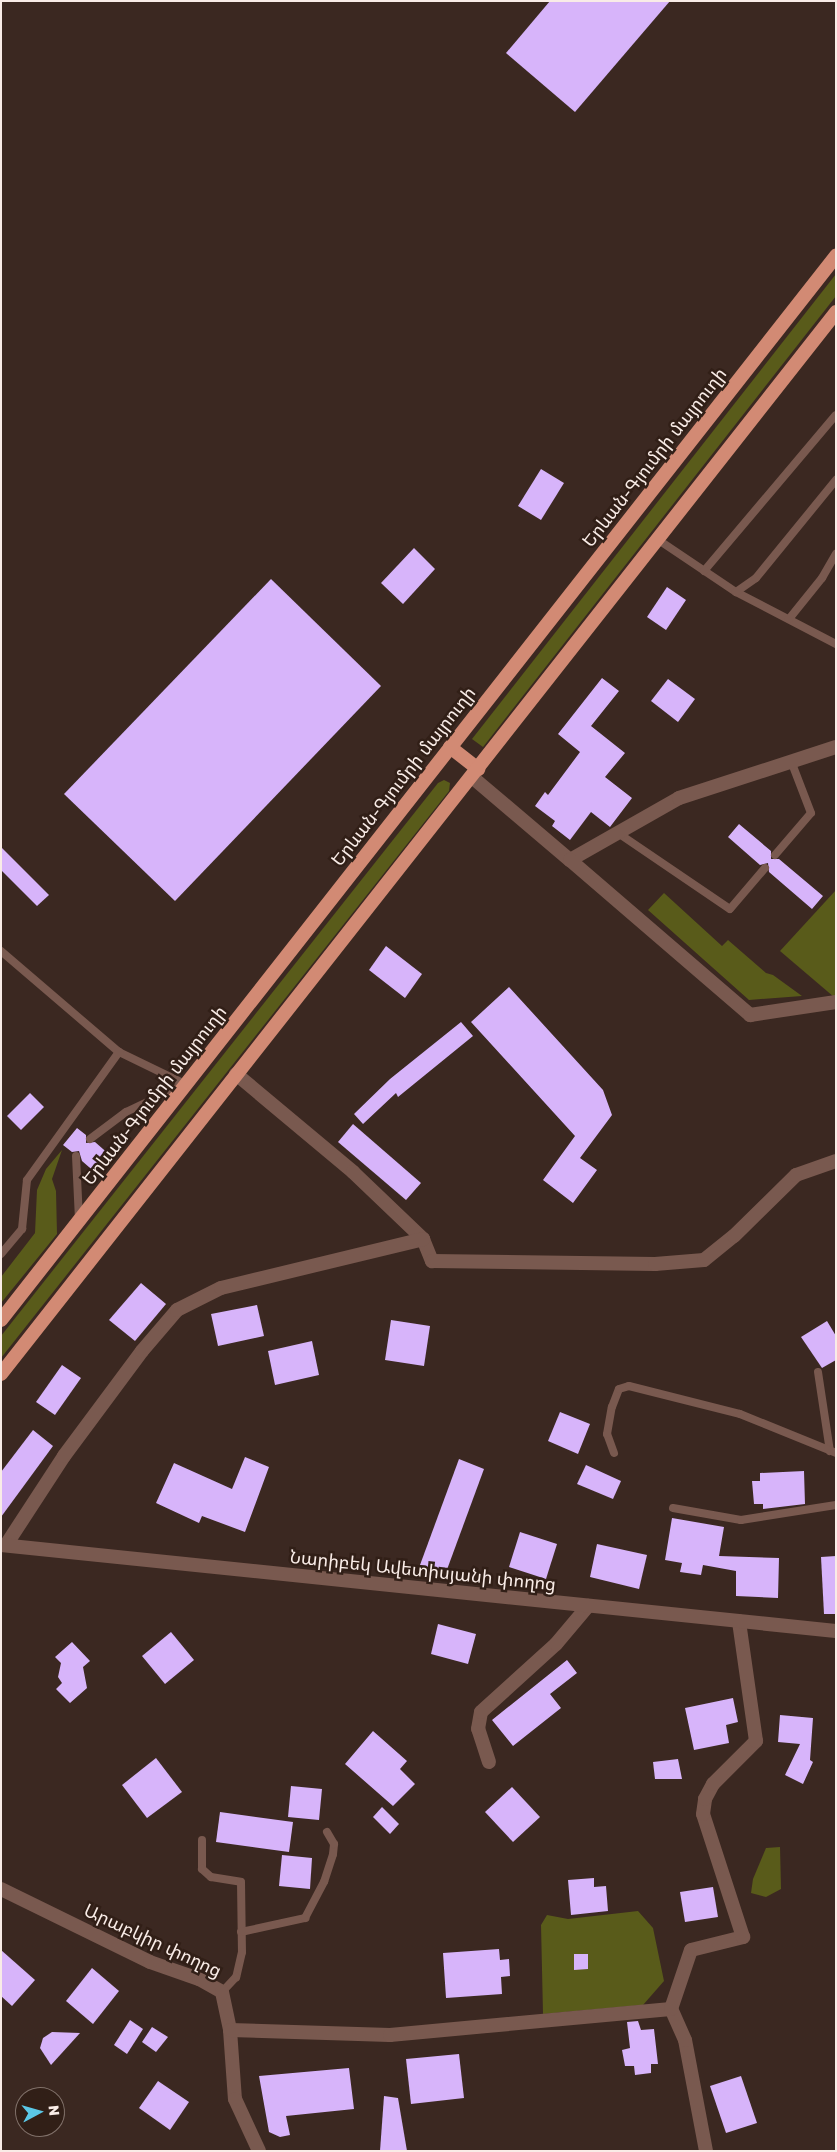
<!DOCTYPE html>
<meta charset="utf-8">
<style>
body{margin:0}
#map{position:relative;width:837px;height:2152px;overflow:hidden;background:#3b2821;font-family:"Golos Text","Noto Sans Armenian",sans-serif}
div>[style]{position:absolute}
.green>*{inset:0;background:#595b1a}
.building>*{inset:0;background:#d7b4fa}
.service>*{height:8px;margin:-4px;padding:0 4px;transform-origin:4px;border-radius:4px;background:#79594f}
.minor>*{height:14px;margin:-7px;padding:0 7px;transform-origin:7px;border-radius:7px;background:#79594f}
.tertiary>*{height:14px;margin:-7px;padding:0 7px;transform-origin:7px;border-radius:7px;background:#79594f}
.trunk>*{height:14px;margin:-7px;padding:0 7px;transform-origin:7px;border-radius:7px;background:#d28a74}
span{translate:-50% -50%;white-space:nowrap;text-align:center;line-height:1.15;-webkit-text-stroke:5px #311f17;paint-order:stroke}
.street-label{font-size:18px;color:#f9ece7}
.frame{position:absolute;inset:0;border:2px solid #f9ece7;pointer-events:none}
.north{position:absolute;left:15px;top:2087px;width:50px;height:50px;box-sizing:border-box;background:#311f17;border:1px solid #81716a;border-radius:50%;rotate:84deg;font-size:14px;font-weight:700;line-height:20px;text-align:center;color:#f9ece7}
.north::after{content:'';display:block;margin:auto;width:18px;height:22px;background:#5bc8e7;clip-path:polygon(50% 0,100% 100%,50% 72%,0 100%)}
</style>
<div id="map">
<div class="green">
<div style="clip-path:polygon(836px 274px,836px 296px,483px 747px,472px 739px)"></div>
<div style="clip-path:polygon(444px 780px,450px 783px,449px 791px,1px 1358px,1px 1336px,438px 783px)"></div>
<div style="clip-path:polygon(836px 890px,836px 996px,834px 997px,780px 951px)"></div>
<div style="clip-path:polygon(664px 893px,722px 946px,728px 940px,766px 973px,773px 975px,802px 996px,749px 1000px,648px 910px)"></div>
<div style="clip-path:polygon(62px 1150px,52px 1179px,56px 1191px,57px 1234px,1px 1303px,1px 1277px,35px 1233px,37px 1190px,46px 1169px)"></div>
<div style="clip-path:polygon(780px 1847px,781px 1889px,766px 1897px,751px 1893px,753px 1879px,766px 1848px)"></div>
<div style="clip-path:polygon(638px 1911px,653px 1928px,664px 1981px,643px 2005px,543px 2014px,541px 1925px,547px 1915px,568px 1919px)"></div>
</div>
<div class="building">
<div style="clip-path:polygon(550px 1px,670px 1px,575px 112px,506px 53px)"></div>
<div style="clip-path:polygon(541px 469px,564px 483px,541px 520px,518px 506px)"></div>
<div style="clip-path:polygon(414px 548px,435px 569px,403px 604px,381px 583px)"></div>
<div style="clip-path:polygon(271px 579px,381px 686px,175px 901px,64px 794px)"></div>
<div style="clip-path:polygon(667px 587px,686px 600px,666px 630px,647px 617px)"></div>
<div style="clip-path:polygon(602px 678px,619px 691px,591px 726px,625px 753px,605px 777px,632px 798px,610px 827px,591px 812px,570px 840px,552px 826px,555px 821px,535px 806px,545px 792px,548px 795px,580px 752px,558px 734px)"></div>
<div style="clip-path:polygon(668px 679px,695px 699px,678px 722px,651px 701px)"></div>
<div style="clip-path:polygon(739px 824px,771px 851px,771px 859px,779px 859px,823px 896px,812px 909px,769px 872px,768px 863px,760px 865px,728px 837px)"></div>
<div style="clip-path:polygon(1px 847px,49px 895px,37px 906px,1px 870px)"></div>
<div style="clip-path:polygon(386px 946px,422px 974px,405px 998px,369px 970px)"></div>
<div style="clip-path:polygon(509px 987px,603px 1090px,612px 1115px,580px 1158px,597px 1170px,573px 1203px,543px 1180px,575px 1136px,471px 1022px)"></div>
<div style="clip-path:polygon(461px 1022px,473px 1036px,398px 1097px,396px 1093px,363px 1124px,354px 1114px,390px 1079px)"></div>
<div style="clip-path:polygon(30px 1093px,44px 1107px,21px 1130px,7px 1116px)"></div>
<div style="clip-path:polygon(353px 1124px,421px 1183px,406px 1200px,338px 1142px)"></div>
<div style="clip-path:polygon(77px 1128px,86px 1135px,86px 1143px,95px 1142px,111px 1156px,97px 1174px,82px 1161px,79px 1151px,72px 1152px,63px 1145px)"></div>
<div style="clip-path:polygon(141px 1283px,166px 1304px,135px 1341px,109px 1320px)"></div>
<div style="clip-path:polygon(257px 1305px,264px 1336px,218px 1346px,211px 1314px)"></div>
<div style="clip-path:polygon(391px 1320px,430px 1326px,424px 1366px,385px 1360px)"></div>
<div style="clip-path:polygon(827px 1321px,836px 1336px,836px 1360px,822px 1368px,801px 1337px)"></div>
<div style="clip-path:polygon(312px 1341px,319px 1375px,275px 1385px,268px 1351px)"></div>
<div style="clip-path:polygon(62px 1365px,81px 1378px,55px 1415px,36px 1402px)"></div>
<div style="clip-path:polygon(560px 1412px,590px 1424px,578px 1454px,548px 1441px)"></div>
<div style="clip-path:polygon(33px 1430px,53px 1446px,1px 1517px,1px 1472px)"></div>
<div style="clip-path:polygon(245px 1457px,269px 1467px,245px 1532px,202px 1516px,199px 1523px,156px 1503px,174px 1463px,232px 1489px)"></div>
<div style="clip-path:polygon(459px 1459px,484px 1469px,445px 1575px,420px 1565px)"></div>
<div style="clip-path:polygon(586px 1465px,621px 1481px,613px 1499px,577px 1484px)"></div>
<div style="clip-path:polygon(804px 1471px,805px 1504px,763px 1509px,763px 1504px,754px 1504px,752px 1481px,760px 1481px,760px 1473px)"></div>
<div style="clip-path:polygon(672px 1518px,724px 1527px,719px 1556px,779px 1558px,778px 1598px,736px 1596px,736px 1571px,703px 1565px,701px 1575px,680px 1572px,682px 1563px,665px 1560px)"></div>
<div style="clip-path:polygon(520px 1532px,557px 1544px,546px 1579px,509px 1567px)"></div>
<div style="clip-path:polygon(597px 1544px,647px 1555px,639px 1589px,590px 1577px)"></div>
<div style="clip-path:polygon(836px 1556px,836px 1614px,824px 1614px,821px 1557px)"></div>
<div style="clip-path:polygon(438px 1624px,476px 1634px,468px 1664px,431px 1654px)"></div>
<div style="clip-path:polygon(171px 1632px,194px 1660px,165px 1684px,142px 1656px)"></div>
<div style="clip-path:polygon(72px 1642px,90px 1661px,83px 1667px,87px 1688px,70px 1703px,56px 1689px,62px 1683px,58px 1677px,61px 1663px,55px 1657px)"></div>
<div style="clip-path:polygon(567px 1660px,577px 1673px,550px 1694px,561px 1708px,513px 1746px,492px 1720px)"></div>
<div style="clip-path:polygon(733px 1698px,738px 1722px,726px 1725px,729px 1743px,694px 1750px,685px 1708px)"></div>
<div style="clip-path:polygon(780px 1715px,813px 1718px,810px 1760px,813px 1762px,803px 1784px,785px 1775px,800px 1744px,778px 1742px)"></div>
<div style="clip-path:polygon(373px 1731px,407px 1761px,400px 1769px,415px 1784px,393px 1806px,345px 1764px)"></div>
<div style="clip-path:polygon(156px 1758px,182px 1792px,147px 1818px,122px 1785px)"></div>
<div style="clip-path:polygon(678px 1759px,682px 1779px,655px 1779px,653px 1762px)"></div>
<div style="clip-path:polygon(291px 1786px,322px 1789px,319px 1820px,288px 1817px)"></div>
<div style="clip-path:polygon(512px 1787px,540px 1817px,513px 1842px,485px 1812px)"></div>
<div style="clip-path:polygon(382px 1807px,399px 1824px,390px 1834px,373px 1817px)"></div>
<div style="clip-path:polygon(220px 1812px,293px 1822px,289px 1852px,216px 1842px)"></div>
<div style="clip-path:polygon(282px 1855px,312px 1858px,310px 1889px,279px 1886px)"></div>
<div style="clip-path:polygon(594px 1878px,594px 1887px,606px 1886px,608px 1911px,571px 1915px,568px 1880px)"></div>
<div style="clip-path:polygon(713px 1887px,718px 1917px,685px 1922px,680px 1892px)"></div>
<div style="clip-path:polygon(499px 1949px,500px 1960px,509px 1959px,510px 1976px,501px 1977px,502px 1994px,446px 1998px,443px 1953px)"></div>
<div style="clip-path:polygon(1px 1950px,35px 1980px,12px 2006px,1px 1996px)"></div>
<div style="clip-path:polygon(574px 1954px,588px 1954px,588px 1969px,574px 1970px)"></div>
<div style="clip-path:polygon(92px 1968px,119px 1991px,93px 2024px,66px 2001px)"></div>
<div style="clip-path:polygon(130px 2020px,143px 2029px,127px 2054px,114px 2045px)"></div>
<div style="clip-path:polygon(638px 2021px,641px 2030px,654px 2029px,658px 2064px,651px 2064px,651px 2073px,635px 2075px,634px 2066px,625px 2066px,622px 2050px,630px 2048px,627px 2022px)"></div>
<div style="clip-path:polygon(152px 2027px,168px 2037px,156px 2052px,142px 2042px)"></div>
<div style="clip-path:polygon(52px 2032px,80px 2033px,51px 2065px,40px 2048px,43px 2038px)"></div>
<div style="clip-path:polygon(459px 2054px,464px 2098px,411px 2104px,406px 2059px)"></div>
<div style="clip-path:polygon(349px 2068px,354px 2109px,286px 2116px,290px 2135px,280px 2137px,269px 2132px,259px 2076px)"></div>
<div style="clip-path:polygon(741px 2076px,757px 2123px,726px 2133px,710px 2086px)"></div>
<div style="clip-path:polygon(158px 2081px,189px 2102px,170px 2130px,139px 2108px)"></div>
<div style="clip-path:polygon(384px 2096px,398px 2098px,407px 2151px,380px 2151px)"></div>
</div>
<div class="service">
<div style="left:657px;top:539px;width:95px;rotate:33.9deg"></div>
<div style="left:736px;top:592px;width:113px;rotate:27.5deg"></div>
<div style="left:704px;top:571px;width:204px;rotate:-49.8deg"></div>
<div style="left:736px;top:592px;width:24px;rotate:-35deg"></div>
<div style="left:756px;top:578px;width:127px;rotate:-50.8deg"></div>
<div style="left:789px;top:619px;width:53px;rotate:-51.2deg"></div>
<div style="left:822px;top:578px;width:28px;rotate:-60deg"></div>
<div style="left:618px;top:833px;width:135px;rotate:34.2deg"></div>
<div style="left:730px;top:909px;width:54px;rotate:-49.5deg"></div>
<div style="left:775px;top:855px;width:55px;rotate:-49.4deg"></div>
<div style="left:811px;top:813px;width:56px;rotate:-111deg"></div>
<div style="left:1px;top:951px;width:155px;rotate:40.6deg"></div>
<div style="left:119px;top:1052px;width:73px;rotate:25.9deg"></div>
<div style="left:90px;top:1139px;width:45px;rotate:-36.9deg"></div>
<div style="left:126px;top:1112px;width:61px;rotate:-25.3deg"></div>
<div style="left:76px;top:1156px;width:63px;rotate:87.3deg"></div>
<div style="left:1px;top:1254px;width:33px;rotate:-50deg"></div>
<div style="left:22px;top:1229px;width:49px;rotate:-84.2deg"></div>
<div style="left:27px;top:1180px;width:158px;rotate:-54.3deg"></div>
<div style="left:818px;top:1372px;width:80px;rotate:81.4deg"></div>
<div style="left:614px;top:1453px;width:20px;rotate:-110deg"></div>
<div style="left:607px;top:1434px;width:27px;rotate:-80deg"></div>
<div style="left:612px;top:1407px;width:19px;rotate:-69deg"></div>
<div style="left:619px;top:1389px;width:10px;rotate:-17deg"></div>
<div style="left:629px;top:1386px;width:114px;rotate:14.2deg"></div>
<div style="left:740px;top:1414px;width:104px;rotate:22.1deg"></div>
<div style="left:673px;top:1508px;width:69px;rotate:10deg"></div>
<div style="left:741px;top:1520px;width:96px;rotate:-9deg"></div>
<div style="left:202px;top:1840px;width:29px;rotate:90deg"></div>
<div style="left:202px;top:1869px;width:12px;rotate:42deg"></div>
<div style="left:211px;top:1877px;width:30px;rotate:9deg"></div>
<div style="left:241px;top:1882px;width:70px;rotate:89.2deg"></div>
<div style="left:242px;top:1952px;width:26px;rotate:103deg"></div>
<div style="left:236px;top:1977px;width:21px;rotate:133deg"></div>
<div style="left:241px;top:1932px;width:66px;rotate:-12.3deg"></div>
<div style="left:305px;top:1918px;width:41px;rotate:-62.2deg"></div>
<div style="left:324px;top:1882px;width:29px;rotate:-72deg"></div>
<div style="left:333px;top:1854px;width:10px;rotate:-84deg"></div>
<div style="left:334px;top:1844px;width:14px;rotate:-120deg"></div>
</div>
<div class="minor">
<div style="left:472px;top:777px;width:128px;rotate:40.3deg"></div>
<div style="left:570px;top:860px;width:125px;rotate:-29.6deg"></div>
<div style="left:679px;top:798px;width:165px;rotate:-18deg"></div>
<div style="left:570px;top:860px;width:238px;rotate:40.7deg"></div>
<div style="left:750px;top:1015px;width:87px;rotate:-8.6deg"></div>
<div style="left:236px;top:1074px;width:153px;rotate:39.9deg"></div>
<div style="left:353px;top:1172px;width:97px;rotate:43.7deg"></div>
<div style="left:423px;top:1239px;width:24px;rotate:68deg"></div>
<div style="left:432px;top:1261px;width:223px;rotate:0.8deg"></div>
<div style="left:655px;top:1264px;width:49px;rotate:-4.7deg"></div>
<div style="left:704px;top:1260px;width:38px;rotate:-39deg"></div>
<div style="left:734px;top:1236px;width:87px;rotate:-44.5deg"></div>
<div style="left:796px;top:1175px;width:42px;rotate:-19.3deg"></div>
<div style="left:6px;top:1545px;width:106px;rotate:-56.9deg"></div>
<div style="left:64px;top:1456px;width:131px;rotate:-53.4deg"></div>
<div style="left:142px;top:1351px;width:54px;rotate:-49.5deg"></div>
<div style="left:177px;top:1310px;width:49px;rotate:-26.6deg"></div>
<div style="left:221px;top:1288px;width:208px;rotate:-13.6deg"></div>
<div style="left:489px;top:1762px;width:35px;rotate:-108deg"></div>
<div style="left:478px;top:1729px;width:17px;rotate:-80deg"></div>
<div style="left:481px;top:1712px;width:101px;rotate:-42.2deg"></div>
<div style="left:556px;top:1644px;width:50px;rotate:-49.9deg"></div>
<div style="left:1px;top:1889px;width:166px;rotate:26.1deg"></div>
<div style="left:150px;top:1962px;width:52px;rotate:19.1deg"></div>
<div style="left:199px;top:1979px;width:26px;rotate:29deg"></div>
<div style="left:222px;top:1992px;width:39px;rotate:78deg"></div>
<div style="left:230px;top:2030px;width:69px;rotate:85.9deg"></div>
<div style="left:235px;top:2099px;width:57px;rotate:65.2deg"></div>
<div style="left:230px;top:2030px;width:160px;rotate:1.8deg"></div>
<div style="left:390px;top:2035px;width:282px;rotate:-5.3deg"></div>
<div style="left:706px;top:2151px;width:113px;rotate:-100.7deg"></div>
<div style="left:685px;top:2040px;width:34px;rotate:-114deg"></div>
<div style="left:671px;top:2009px;width:62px;rotate:-71.3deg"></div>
<div style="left:691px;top:1950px;width:54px;rotate:-14deg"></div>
<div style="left:743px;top:1937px;width:129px;rotate:-108deg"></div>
<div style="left:703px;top:1814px;width:15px;rotate:-82deg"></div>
<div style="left:705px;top:1799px;width:17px;rotate:-62deg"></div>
<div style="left:713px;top:1784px;width:61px;rotate:-45deg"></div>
<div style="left:756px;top:1741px;width:121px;rotate:-98.1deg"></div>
</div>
<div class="tertiary">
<div style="left:1px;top:1545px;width:839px;rotate:5.88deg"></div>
</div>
<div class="trunk">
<div style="left:450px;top:747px;width:36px;rotate:38deg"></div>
<div style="left:1px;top:1320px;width:1353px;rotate:-51.88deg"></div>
<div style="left:1px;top:1374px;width:1351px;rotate:-51.82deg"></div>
</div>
<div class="street-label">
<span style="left:654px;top:457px;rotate:-52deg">Երևան-Գյումրի մայրուղի</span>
<span style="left:403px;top:776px;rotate:-52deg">Երևան-Գյումրի մայրուղի</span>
<span style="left:154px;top:1095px;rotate:-52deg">Երևան-Գյումրի մայրուղի</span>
<span style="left:423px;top:1570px;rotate:6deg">Նարիբեկ Ավետիսյանի փողոց</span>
<span style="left:153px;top:1940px;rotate:25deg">Արաբկիր փողոց</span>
</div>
<div class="frame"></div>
<div class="north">N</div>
</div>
